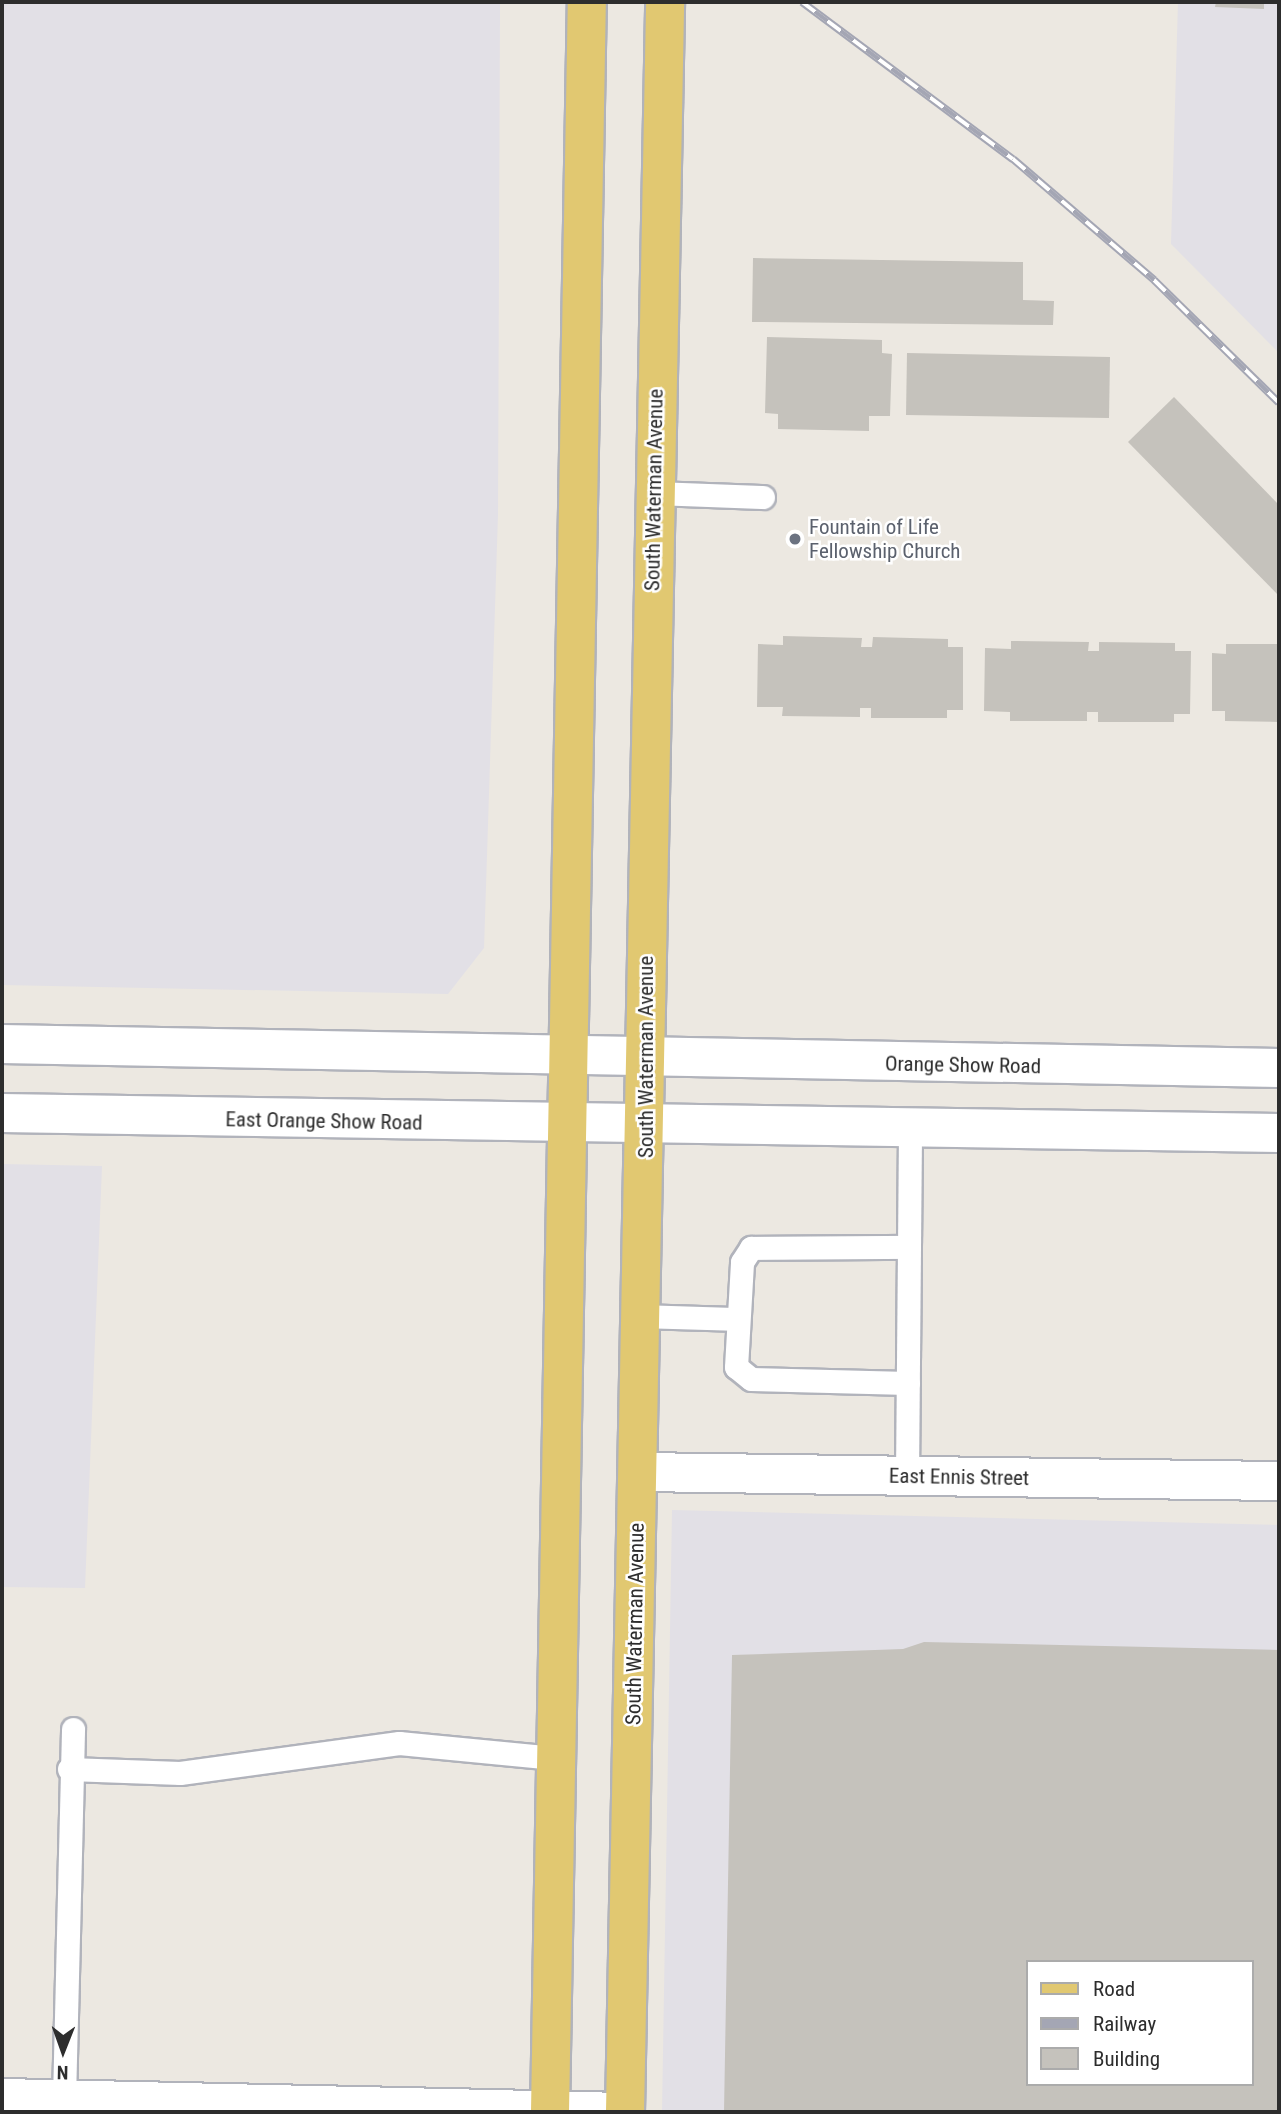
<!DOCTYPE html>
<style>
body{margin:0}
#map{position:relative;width:1281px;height:2114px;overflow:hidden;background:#ece8e1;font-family:"Roboto Condensed",sans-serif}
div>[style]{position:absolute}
.industrial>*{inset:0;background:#e2e0e6}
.building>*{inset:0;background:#c5c2bc}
.roads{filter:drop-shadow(2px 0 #b1b3bb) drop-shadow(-2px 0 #b1b3bb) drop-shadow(0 2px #b1b3bb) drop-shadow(0 -2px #b1b3bb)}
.lane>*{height:23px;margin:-11.5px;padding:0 11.5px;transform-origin:11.5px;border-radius:11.5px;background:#fff}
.street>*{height:38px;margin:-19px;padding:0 19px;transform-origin:19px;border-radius:19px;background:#fff}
.secondary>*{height:38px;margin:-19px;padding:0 19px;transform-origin:19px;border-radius:19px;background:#fff}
.primary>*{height:38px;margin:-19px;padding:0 19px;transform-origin:19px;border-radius:19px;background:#e1c871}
.rail>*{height:8px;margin-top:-4px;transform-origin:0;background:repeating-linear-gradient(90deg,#fff 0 16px,#a4a6b4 0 32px);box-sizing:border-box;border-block:2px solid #a4a6b4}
.dots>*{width:19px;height:19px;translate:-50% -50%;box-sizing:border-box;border:4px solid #fff;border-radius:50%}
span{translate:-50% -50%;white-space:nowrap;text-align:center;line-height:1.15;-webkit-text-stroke:5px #fff;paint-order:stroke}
.street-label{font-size:21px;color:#2d2d2d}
.worship-label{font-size:21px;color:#5b616d}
.left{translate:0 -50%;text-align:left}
.frame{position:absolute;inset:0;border:4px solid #2d2d2d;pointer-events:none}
.legend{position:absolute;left:1026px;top:1960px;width:228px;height:126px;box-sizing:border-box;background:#fff;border:2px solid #ababab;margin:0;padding:9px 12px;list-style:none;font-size:21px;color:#2d2d2d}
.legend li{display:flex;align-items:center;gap:14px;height:35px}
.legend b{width:35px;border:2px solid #ababab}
.north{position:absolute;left:28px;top:2016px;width:70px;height:70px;-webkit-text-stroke:5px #fff;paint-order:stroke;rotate:181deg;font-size:19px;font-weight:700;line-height:28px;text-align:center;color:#2d2d2d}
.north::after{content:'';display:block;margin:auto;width:24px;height:32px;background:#2d2d2d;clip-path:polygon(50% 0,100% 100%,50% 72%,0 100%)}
</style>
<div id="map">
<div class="industrial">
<div style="clip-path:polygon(2px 2px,500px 2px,498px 514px,484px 948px,448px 994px,2px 985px)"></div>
<div style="clip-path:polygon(1178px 2px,1279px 2px,1279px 353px,1171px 244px)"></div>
<div style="clip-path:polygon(2px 1164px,102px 1166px,85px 1588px,2px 1587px)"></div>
<div style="clip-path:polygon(evenodd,672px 1510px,1279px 1525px,1279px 2112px,662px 2112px,672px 1510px,1027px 1962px,1251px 1962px,1251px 2084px,1027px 2084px,1027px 1962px)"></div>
</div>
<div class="building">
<div style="clip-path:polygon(1216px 2px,1264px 2px,1264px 9px,1215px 7px)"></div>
<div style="clip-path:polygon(753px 258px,1023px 262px,1023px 300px,1054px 301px,1053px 325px,752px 322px)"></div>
<div style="clip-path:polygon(767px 337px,882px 340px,882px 353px,892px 354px,890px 416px,869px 416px,869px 431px,778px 429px,778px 414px,765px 413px)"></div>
<div style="clip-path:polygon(907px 353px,1110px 357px,1109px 418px,906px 415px)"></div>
<div style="clip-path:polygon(1174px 397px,1279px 505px,1279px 596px,1128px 442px)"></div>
<div style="clip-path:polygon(783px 636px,862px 638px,861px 647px,872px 647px,873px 637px,948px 639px,948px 647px,963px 647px,963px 710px,947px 710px,947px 718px,871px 718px,871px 708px,860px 708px,860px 717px,782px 716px,783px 707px,757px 707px,758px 644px,783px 645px)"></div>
<div style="clip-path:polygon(1011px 641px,1089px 642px,1088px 651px,1099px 651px,1099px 642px,1175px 643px,1175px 651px,1191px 651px,1190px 714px,1174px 714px,1174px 722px,1098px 722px,1098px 712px,1087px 712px,1087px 721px,1010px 721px,1010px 712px,984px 711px,985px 648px,1011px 649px)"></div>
<div style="clip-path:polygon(1226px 644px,1279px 644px,1279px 722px,1225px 721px,1225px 711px,1212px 711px,1212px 653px,1226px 654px)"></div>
<div style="clip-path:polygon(evenodd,924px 1642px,1279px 1650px,1279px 2112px,724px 2112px,732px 1655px,903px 1649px,924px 1642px,1027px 1962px,1251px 1962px,1251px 2084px,1027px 2084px,1027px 1962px)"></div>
</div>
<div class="roads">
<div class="lane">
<div style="left:653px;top:493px;width:110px;rotate:2.1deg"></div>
<div style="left:642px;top:1316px;width:96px;rotate:1.8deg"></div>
<div style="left:908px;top:1383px;width:157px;rotate:-178.5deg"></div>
<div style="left:751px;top:1379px;width:19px;rotate:-141deg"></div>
<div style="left:736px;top:1367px;width:105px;rotate:-86.7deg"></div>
<div style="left:742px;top:1262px;width:17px;rotate:-57deg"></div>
<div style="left:751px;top:1248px;width:158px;rotate:-0.4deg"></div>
<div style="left:907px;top:1476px;width:349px;rotate:-89.5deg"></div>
<div style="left:69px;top:1769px;width:111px;rotate:2.1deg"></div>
<div style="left:180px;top:1773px;width:221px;rotate:-7.8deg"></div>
<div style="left:399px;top:1743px;width:156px;rotate:5.5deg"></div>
<div style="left:64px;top:2099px;width:370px;rotate:-88.6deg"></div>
</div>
<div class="street">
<div style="left:639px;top:1472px;width:640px;rotate:0.81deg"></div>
<div style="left:2px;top:2098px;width:623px;rotate:1.29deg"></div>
</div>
<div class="secondary">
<div style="left:2px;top:1044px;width:1277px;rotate:1.08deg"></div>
<div style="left:2px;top:1113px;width:1277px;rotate:0.9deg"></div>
</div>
<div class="primary">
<div style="left:550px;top:2112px;width:2110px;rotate:-89deg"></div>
<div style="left:625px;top:2112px;width:2110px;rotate:-88.91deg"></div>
</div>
</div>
<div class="rail">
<div style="left:802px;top:2px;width:263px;rotate:36.7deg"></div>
<div style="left:1013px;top:159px;width:186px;rotate:40.6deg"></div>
<div style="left:1154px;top:280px;width:175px;rotate:44.5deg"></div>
</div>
<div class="dots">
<div style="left:795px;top:539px;background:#6b7280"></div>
</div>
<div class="street-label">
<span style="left:654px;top:490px;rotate:-89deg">South Waterman Avenue</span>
<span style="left:646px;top:1057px;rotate:-90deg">South Waterman Avenue</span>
<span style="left:963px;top:1065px;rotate:1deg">Orange Show Road</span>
<span style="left:324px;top:1121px;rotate:1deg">East Orange Show Road</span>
<span style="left:959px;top:1477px;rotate:1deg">East Ennis Street</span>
<span style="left:635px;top:1624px;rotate:-89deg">South Waterman Avenue</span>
</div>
<div class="worship-label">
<span class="left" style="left:809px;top:539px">Fountain of Life<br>Fellowship Church</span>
</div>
<div class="frame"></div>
<ul class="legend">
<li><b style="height:9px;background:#e1c871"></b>Road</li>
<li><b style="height:9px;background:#a4a6b4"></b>Railway</li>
<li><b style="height:19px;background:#c5c2bc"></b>Building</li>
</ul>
<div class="north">N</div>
</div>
